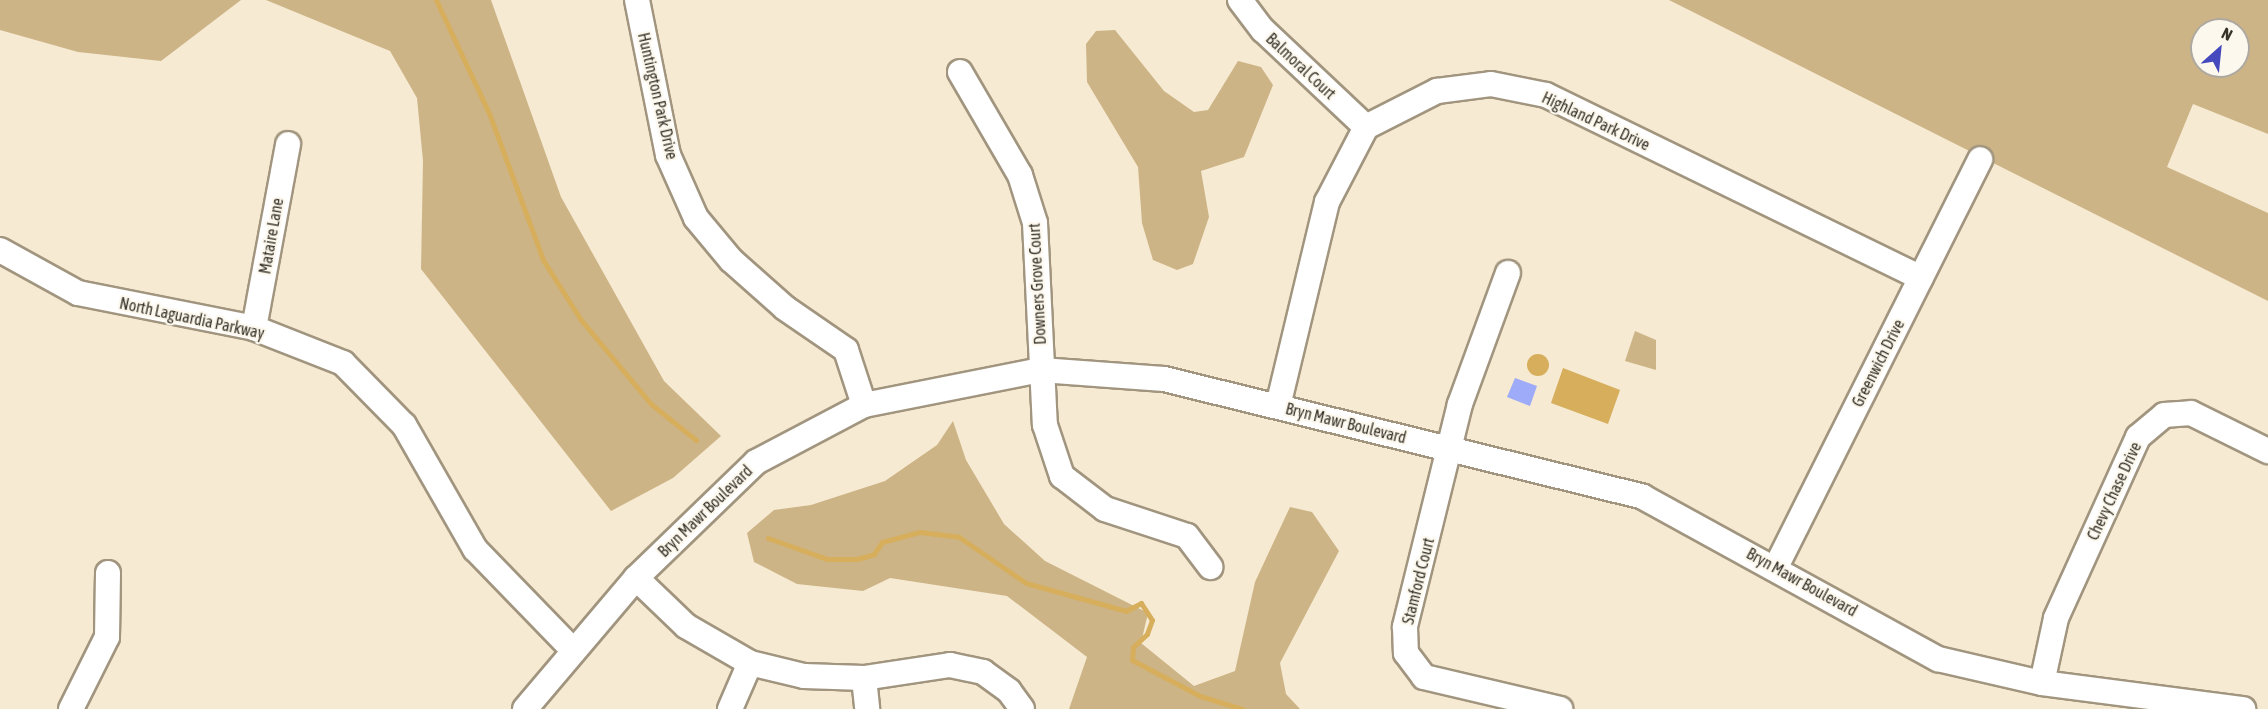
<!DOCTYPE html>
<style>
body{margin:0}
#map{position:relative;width:2268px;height:709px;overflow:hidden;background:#f6ead2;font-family:"Asap Condensed",sans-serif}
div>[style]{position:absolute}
.green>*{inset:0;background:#cdb486}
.water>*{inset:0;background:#d6ae5c}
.round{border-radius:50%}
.stream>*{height:5px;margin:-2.5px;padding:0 2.5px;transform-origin:2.5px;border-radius:2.5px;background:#d6ae5c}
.building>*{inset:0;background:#9eabf8}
.roads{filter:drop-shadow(2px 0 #a1957f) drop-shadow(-2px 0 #a1957f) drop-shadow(0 2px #a1957f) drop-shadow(0 -2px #a1957f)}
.minor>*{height:24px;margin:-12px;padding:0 12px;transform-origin:12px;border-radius:12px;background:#fff}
span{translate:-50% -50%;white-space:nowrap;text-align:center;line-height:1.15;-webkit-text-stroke:4.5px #fdf8ee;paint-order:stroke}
.street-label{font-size:16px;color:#38332a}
.north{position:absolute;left:2190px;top:18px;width:60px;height:60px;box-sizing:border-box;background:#fdf8ee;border:2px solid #aea9a0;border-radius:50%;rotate:27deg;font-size:16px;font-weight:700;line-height:24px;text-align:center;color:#38332a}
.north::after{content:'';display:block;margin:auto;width:21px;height:27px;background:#4649be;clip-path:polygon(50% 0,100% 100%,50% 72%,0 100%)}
</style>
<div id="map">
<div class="green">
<div style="clip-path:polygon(0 0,241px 0,161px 61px,78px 52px,0 30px)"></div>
<div style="clip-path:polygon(266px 0,491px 0,561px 197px,664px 381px,721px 436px,673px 478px,611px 511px,421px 269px,423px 161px,417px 98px,390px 51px)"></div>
<div style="clip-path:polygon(evenodd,1669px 0,2268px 0,2268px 134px,2193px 104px,2167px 167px,2268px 213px,2268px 301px,1669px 0,2202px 30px,2238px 30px,2238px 66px,2202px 66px,2202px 30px)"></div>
<div style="clip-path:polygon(1115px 30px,1164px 91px,1194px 112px,1208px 110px,1238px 61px,1261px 67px,1273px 85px,1244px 157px,1201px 171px,1209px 217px,1193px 264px,1177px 270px,1153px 260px,1142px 223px,1138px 167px,1087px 82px,1086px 44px,1096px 31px)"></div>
<div style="clip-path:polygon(1635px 331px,1656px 340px,1656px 370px,1625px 361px)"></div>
<div style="clip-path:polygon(953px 421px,966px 460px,1004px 524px,1045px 561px,1148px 613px,1141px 643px,1194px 686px,1235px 671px,1255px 582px,1290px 507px,1312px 512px,1339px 551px,1280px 663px,1286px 694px,1300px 709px,1069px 709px,1087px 657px,1007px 596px,890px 578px,863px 591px,797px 584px,754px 562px,747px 533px,774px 510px,811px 505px,885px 481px,937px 445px)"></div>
</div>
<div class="water">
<div class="round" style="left:1527px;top:354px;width:22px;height:22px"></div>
<div style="clip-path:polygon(1563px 368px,1620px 390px,1608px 424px,1551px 403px)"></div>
</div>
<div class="stream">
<div style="left:436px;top:0;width:125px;rotate:64.9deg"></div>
<div style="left:489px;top:113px;width:157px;rotate:69.8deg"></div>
<div style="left:543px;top:260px;width:71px;rotate:57.7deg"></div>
<div style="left:581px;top:320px;width:109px;rotate:50.2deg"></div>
<div style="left:651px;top:404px;width:58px;rotate:38.7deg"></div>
<div style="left:768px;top:538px;width:63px;rotate:19.6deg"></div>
<div style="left:827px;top:559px;width:30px"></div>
<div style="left:857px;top:559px;width:18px;rotate:-16deg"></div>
<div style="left:874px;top:554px;width:14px;rotate:-56deg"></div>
<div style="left:882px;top:542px;width:39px;rotate:-15deg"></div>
<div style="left:920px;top:532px;width:39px;rotate:7deg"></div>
<div style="left:959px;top:537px;width:81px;rotate:34.5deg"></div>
<div style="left:1026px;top:583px;width:104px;rotate:15.6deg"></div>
<div style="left:1126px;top:611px;width:17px;rotate:-28deg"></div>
<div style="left:1141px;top:603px;width:20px;rotate:57deg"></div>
<div style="left:1152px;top:620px;width:15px;rotate:110deg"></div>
<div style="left:1147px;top:634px;width:19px;rotate:137deg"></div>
<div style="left:1133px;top:647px;width:13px;rotate:94deg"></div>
<div style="left:1132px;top:660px;width:77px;rotate:27.9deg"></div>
<div style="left:1200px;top:696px;width:44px;rotate:17.2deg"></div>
</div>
<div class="building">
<div style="clip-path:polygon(1515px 378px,1537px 386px,1530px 406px,1507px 397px)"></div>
</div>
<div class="roads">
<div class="minor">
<div style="left:637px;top:0;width:158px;rotate:78.7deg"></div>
<div style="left:668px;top:155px;width:69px;rotate:66deg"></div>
<div style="left:696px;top:218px;width:55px;rotate:50.2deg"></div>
<div style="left:731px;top:260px;width:72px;rotate:41.6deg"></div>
<div style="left:785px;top:308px;width:74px;rotate:34.5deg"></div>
<div style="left:846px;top:350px;width:58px;rotate:71.9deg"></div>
<div style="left:1240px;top:0;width:38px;rotate:53deg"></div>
<div style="left:1263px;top:30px;width:141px;rotate:43.3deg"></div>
<div style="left:960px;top:72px;width:119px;rotate:59.8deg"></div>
<div style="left:1020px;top:175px;width:50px;rotate:72.6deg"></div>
<div style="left:1035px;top:223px;width:202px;rotate:87.2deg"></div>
<div style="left:1045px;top:425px;width:54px;rotate:71.6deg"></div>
<div style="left:1062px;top:476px;width:54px;rotate:37.5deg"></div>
<div style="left:1105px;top:509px;width:86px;rotate:18.2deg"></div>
<div style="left:1187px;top:536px;width:39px;rotate:53deg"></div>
<div style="left:0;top:250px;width:89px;rotate:28.9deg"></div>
<div style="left:78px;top:293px;width:179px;rotate:11.2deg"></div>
<div style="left:254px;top:328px;width:96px;rotate:21.5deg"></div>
<div style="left:343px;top:363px;width:87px;rotate:45.5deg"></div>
<div style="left:404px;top:425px;width:143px;rotate:60.2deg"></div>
<div style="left:475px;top:549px;width:141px;rotate:45.9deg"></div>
<div style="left:1508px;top:273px;width:140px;rotate:110.1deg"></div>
<div style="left:1460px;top:404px;width:230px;rotate:103.9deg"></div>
<div style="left:1405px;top:627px;width:26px;rotate:88deg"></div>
<div style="left:1406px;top:653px;width:30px;rotate:53deg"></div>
<div style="left:1424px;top:677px;width:140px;rotate:13.2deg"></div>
<div style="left:254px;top:328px;width:187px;rotate:-79.5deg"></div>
<div style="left:1278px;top:406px;width:210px;rotate:-76.5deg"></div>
<div style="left:1327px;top:202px;width:85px;rotate:-62.5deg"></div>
<div style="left:1366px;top:127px;width:80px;rotate:-26.9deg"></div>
<div style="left:1437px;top:91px;width:54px;rotate:-7.4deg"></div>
<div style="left:1491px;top:84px;width:56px;rotate:11.3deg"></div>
<div style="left:1546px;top:95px;width:417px;rotate:26deg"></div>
<div style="left:1776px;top:567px;width:456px;rotate:-63.4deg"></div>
<div style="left:636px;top:578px;width:69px;rotate:43.8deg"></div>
<div style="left:686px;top:626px;width:74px;rotate:30deg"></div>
<div style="left:750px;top:663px;width:56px;rotate:13.5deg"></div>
<div style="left:804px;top:676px;width:60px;rotate:1.9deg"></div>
<div style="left:864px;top:678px;width:87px;rotate:-8.6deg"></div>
<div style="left:950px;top:665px;width:34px;rotate:12deg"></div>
<div style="left:983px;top:672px;width:32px;rotate:36deg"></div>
<div style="left:1009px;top:691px;width:22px;rotate:54deg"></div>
<div style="left:864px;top:678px;width:31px;rotate:84deg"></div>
<div style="left:2042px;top:683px;width:66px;rotate:-77.8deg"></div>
<div style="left:2056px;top:618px;width:199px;rotate:-65.6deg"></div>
<div style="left:2138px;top:437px;width:34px;rotate:-40deg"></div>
<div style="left:2164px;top:415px;width:27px;rotate:-4deg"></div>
<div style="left:2191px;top:413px;width:86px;rotate:26.3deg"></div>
<div style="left:71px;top:709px;width:80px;rotate:-63.4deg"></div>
<div style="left:107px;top:637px;width:64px;rotate:-89.1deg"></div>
<div style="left:525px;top:709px;width:172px;rotate:-49.7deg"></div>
<div style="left:636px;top:578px;width:167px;rotate:-44deg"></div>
<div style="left:756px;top:462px;width:122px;rotate:-27.8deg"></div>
<div style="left:864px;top:405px;width:180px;rotate:-11.2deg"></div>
<div style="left:1041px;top:370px;width:123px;rotate:4.2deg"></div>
<div style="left:1164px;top:379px;width:493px;rotate:13.8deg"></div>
<div style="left:1643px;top:497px;width:337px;rotate:28.8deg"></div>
<div style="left:1938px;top:659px;width:107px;rotate:13deg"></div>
<div style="left:2042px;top:683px;width:203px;rotate:7.4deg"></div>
<div style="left:730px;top:709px;width:50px;rotate:-66.5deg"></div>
</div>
</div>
<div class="street-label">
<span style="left:1301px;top:66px;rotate:43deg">Balmoral Court</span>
<span style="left:658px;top:96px;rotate:77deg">Huntington Park Drive</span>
<span style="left:1596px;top:121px;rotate:25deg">Highland Park Drive</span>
<span style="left:271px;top:236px;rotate:-80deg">Mataire Lane</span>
<span style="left:1037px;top:284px;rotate:-93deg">Downers Grove Court</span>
<span style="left:192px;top:318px;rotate:12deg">North Laguardia Parkway</span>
<span style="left:1878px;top:363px;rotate:-63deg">Greenwich Drive</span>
<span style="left:1346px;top:423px;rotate:14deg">Bryn Mawr Boulevard</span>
<span style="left:2114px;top:491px;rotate:-65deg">Chevy Chase Drive</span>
<span style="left:705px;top:511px;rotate:-44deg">Bryn Mawr Boulevard</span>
<span style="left:1418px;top:581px;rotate:-76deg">Stamford Court</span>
<span style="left:1802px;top:582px;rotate:29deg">Bryn Mawr Boulevard</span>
</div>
<div class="north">N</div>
</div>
